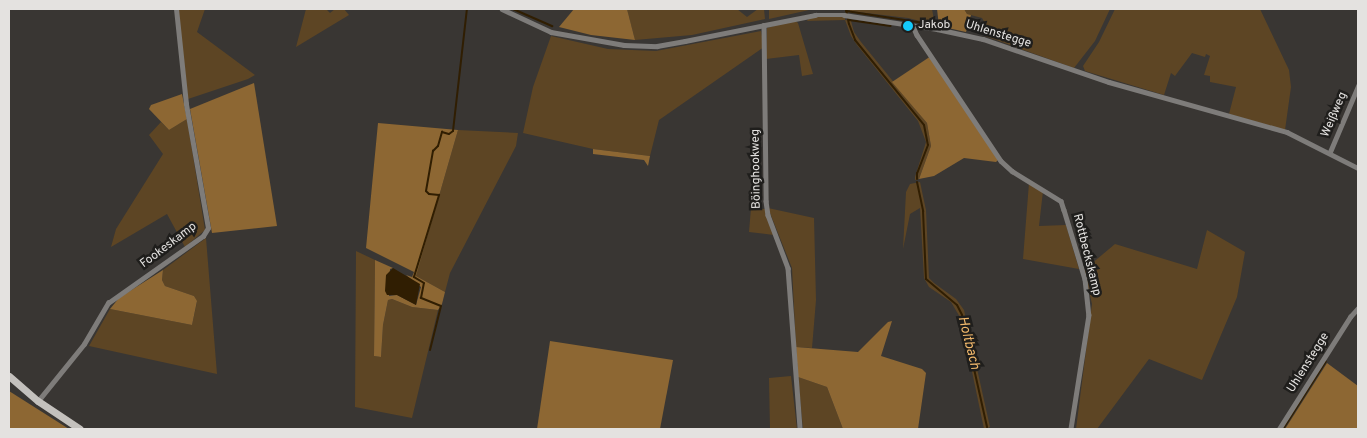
<!DOCTYPE html>
<meta charset="utf-8">
<style>
body{margin:0}
#map{position:relative;width:1367px;height:438px;overflow:hidden;background:#393633;font-family:Overpass,sans-serif}
div>[style]{position:absolute}
.green>*{inset:0;background:#5d4524}
.forest>*{inset:0;background:#8d6733}
.water>*{inset:0;background:#301e02}
.stream>*{height:2px;margin:-1px;padding:0 1px;transform-origin:1px;border-radius:1px;background:#301e02}
.street>*{height:4.5px;margin:-2.25px;padding:0 2.25px;transform-origin:2.25px;border-radius:2.25px;background:#7e7c7a}
.primary>*{height:7px;margin:-3.5px;padding:0 3.5px;transform-origin:3.5px;border-radius:3.5px;background:#c4c1bd}
.dots>*{width:14px;height:14px;translate:-50% -50%;box-sizing:border-box;border:2px solid #1f1e1c;border-radius:50%}
span{translate:-50% -50%;white-space:nowrap;text-align:center;line-height:1.15;-webkit-text-stroke:5px #1f1e1c;paint-order:stroke}
.poi-label{font-size:12px;color:#e4e2e0}
.left{translate:0 -50%;text-align:left}
.street-label{font-size:12px;color:#e4e2e0}
.water-label{font-size:14px;color:#efb76b;font-style:italic}
.frame{position:absolute;inset:0;border:10px solid #e4e2e0;pointer-events:none}
</style>
<div id="map">
<div class="green">
<div style="clip-path:polygon(178px 9px,205px 9px,197px 32px,255px 75px,248px 79px,188px 99px)"></div>
<div style="clip-path:polygon(306px 9px,326px 9px,330px 13px,335px 9px,344px 9px,349px 15px,296px 47px)"></div>
<div style="clip-path:polygon(627px 9px,737px 9px,747px 17px,758px 9px,764px 9px,765px 19px,692px 35px,635px 40px)"></div>
<div style="clip-path:polygon(769px 9px,844px 9px,844px 10px,809px 10px,769px 19px)"></div>
<div style="clip-path:polygon(849px 9px,932px 9px,934px 20px,932px 24px,908px 18px,850px 11px)"></div>
<div style="clip-path:polygon(964px 9px,1110px 9px,1095px 41px,1074px 68px,985px 36px,989px 30px,982px 18px,967px 14px)"></div>
<div style="clip-path:polygon(1115px 9px,1260px 9px,1289px 70px,1291px 87px,1285px 130px,1229px 114px,1236px 87px,1210px 82px,1210px 76px,1204px 75px,1210px 56px,1206px 54px,1205px 57px,1192px 53px,1175px 76px,1171px 73px,1164px 95px,1085px 71px,1083px 66px,1099px 42px)"></div>
<div style="clip-path:polygon(823px 16px,845px 17px,845px 20px,851px 21px,854px 32px,861px 42px,927px 123px,931px 146px,919px 179px,915px 180px,915px 177px,926px 142px,918px 121px,857px 45px,851px 36px,845px 20px,807px 21px,809px 18px)"></div>
<div style="clip-path:polygon(794px 20px,798px 23px,813px 74px,802px 76px,799px 55px,766px 59px,767px 28px)"></div>
<div style="clip-path:polygon(761px 31px,764px 47px,659px 120px,650px 156px,593px 149px,523px 133px,533px 87px,551px 36px,608px 49px,656px 51px)"></div>
<div style="clip-path:polygon(187px 119px,205px 230px,185px 247px,167px 214px,111px 247px,116px 229px,163px 154px,149px 135px,161px 122px,169px 130px)"></div>
<div style="clip-path:polygon(458px 130px,518px 133px,516px 146px,450px 273px,445px 292px,416px 276px)"></div>
<div style="clip-path:polygon(920px 182px,926px 210px,929px 278px,934px 283px,956px 299px,964px 310px,990px 427px,984px 429px,961px 319px,951px 302px,929px 287px,924px 278px,920px 208px,910px 214px,903px 249px,906px 192px,910px 184px)"></div>
<div style="clip-path:polygon(1029px 183px,1043px 191px,1039px 226px,1066px 225px,1079px 269px,1023px 259px)"></div>
<div style="clip-path:polygon(751px 208px,765px 209px,774px 235px,749px 232px)"></div>
<div style="clip-path:polygon(768px 208px,814px 218px,816px 300px,812px 348px,796px 347px,792px 268px)"></div>
<div style="clip-path:polygon(1207px 230px,1245px 252px,1237px 297px,1202px 380px,1149px 359px,1097px 429px,1076px 429px,1092px 304px,1084px 270px,1115px 244px,1197px 269px)"></div>
<div style="clip-path:polygon(206px 238px,217px 374px,89px 346px,110px 309px,192px 325px,197px 302px,194px 296px,165px 286px,162px 280px,163px 270px)"></div>
<div style="clip-path:polygon(356px 251px,375px 260px,374px 356px,381px 357px,383px 325px,388px 300px,392px 299px,412px 307px,438px 310px,412px 418px,355px 407px)"></div>
<div style="clip-path:polygon(791px 376px,797px 429px,770px 429px,769px 378px)"></div>
<div style="clip-path:polygon(798px 377px,827px 387px,843px 429px,803px 429px)"></div>
</div>
<div class="forest">
<div style="clip-path:polygon(574px 9px,627px 9px,635px 40px,591px 35px,559px 27px)"></div>
<div style="clip-path:polygon(937px 9px,964px 9px,967px 14px,971px 15px,966px 32px,939px 26px)"></div>
<div style="clip-path:polygon(931px 56px,998px 160px,996px 162px,964px 158px,934px 176px,919px 179px,931px 146px,927px 123px,892px 82px)"></div>
<div style="clip-path:polygon(254px 83px,277px 226px,212px 233px,190px 109px)"></div>
<div style="clip-path:polygon(182px 94px,187px 119px,169px 130px,149px 109px,151px 105px)"></div>
<div style="clip-path:polygon(378px 123px,458px 130px,416px 276px,445px 292px,442px 304px,438px 310px,412px 307px,392px 299px,388px 300px,383px 325px,381px 357px,374px 356px,375px 260px,393px 268px,390px 269px,389px 296px,397px 295px,416px 305px,421px 287px,406px 275px,412px 277px,414px 272px,366px 248px)"></div>
<div style="clip-path:polygon(593px 149px,650px 156px,648px 166px,644px 160px,593px 154px)"></div>
<div style="clip-path:polygon(163px 270px,162px 280px,165px 286px,194px 296px,197px 301px,192px 325px,110px 309px,119px 298px)"></div>
<div style="clip-path:polygon(892px 321px,881px 356px,922px 369px,926px 373px,918px 429px,843px 429px,827px 387px,798px 377px,796px 347px,858px 352px,888px 322px)"></div>
<div style="clip-path:polygon(550px 341px,673px 360px,660px 429px,537px 429px)"></div>
<div style="clip-path:polygon(1327px 363px,1358px 386px,1358px 429px,1285px 429px)"></div>
<div style="clip-path:polygon(9px 391px,69px 429px,9px 429px)"></div>
</div>
<div class="water">
<div style="clip-path:polygon(393px 268px,420px 284px,416px 305px,397px 295px,387px 295px,385px 291px,386px 275px)"></div>
</div>
<div class="stream">
<div style="left:513px;top:9px;width:43px;rotate:23.6deg"></div>
<div style="left:846px;top:9px;width:15px;rotate:79deg"></div>
<div style="left:849px;top:24px;width:17px;rotate:69deg"></div>
<div style="left:855px;top:40px;width:109px;rotate:50.9deg"></div>
<div style="left:924px;top:125px;width:20px;rotate:79deg"></div>
<div style="left:928px;top:145px;width:30px;rotate:111deg"></div>
<div style="left:917px;top:173px;width:6px;rotate:90deg"></div>
<div style="left:846px;top:11px;width:79px;rotate:8.7deg"></div>
<div style="left:849px;top:20px;width:42px;rotate:8.1deg"></div>
<div style="left:917px;top:182px;width:30px;rotate:78deg"></div>
<div style="left:923px;top:211px;width:68px;rotate:87.5deg"></div>
<div style="left:926px;top:279px;width:40px;rotate:40deg"></div>
<div style="left:957px;top:305px;width:11px;rotate:63deg"></div>
<div style="left:962px;top:315px;width:115px;rotate:77.4deg"></div>
<div style="left:430px;top:350px;width:45px;rotate:-76deg"></div>
<div style="left:441px;top:306px;width:22px;rotate:-158deg"></div>
<div style="left:421px;top:298px;width:15px;rotate:-79deg"></div>
<div style="left:424px;top:283px;width:12px;rotate:-149deg"></div>
<div style="left:414px;top:277px;width:86px;rotate:-73deg"></div>
<div style="left:439px;top:195px;width:10px;rotate:-174deg"></div>
<div style="left:429px;top:194px;width:4px;rotate:-135deg"></div>
<div style="left:426px;top:191px;width:41px;rotate:-80.1deg"></div>
<div style="left:433px;top:151px;width:7px;rotate:-45deg"></div>
<div style="left:438px;top:146px;width:15px;rotate:-74deg"></div>
<div style="left:442px;top:132px;width:7px;rotate:16deg"></div>
<div style="left:449px;top:134px;width:5px;rotate:-37deg"></div>
<div style="left:453px;top:131px;width:123px;rotate:-83.5deg"></div>
<div style="left:1283px;top:429px;width:80px;rotate:-57.7deg"></div>
</div>
<div class="street">
<div style="left:502px;top:9px;width:54px;rotate:25.1deg"></div>
<div style="left:551px;top:32px;width:74px;rotate:10.1deg"></div>
<div style="left:624px;top:45px;width:33px;rotate:2deg"></div>
<div style="left:657px;top:46px;width:28px;rotate:-10deg"></div>
<div style="left:685px;top:41px;width:133px;rotate:-11.3deg"></div>
<div style="left:815px;top:15px;width:29px"></div>
<div style="left:844px;top:15px;width:94px;rotate:8.6deg"></div>
<div style="left:937px;top:29px;width:47px;rotate:12.3deg"></div>
<div style="left:983px;top:39px;width:133px;rotate:18.8deg"></div>
<div style="left:1109px;top:82px;width:185px;rotate:15.7deg"></div>
<div style="left:1287px;top:132px;width:80px;rotate:26.9deg"></div>
<div style="left:912px;top:24px;width:12px;rotate:66deg"></div>
<div style="left:917px;top:35px;width:151px;rotate:56.3deg"></div>
<div style="left:1001px;top:161px;width:15px;rotate:42deg"></div>
<div style="left:1012px;top:171px;width:57px;rotate:31.5deg"></div>
<div style="left:1061px;top:201px;width:9px;rotate:72deg"></div>
<div style="left:1064px;top:210px;width:72px;rotate:73.1deg"></div>
<div style="left:1085px;top:279px;width:36px;rotate:84deg"></div>
<div style="left:1089px;top:315px;width:115px;rotate:99deg"></div>
<div style="left:764px;top:25px;width:176px;rotate:89.3deg"></div>
<div style="left:766px;top:201px;width:14px;rotate:82deg"></div>
<div style="left:768px;top:215px;width:57px;rotate:69.3deg"></div>
<div style="left:788px;top:268px;width:161px;rotate:85.7deg"></div>
<div style="left:1330px;top:152px;width:72px;rotate:-67deg"></div>
<div style="left:38px;top:401px;width:73px;rotate:-51.1deg"></div>
<div style="left:84px;top:344px;width:48px;rotate:-59.7deg"></div>
<div style="left:108px;top:303px;width:116px;rotate:-35.2deg"></div>
<div style="left:203px;top:236px;width:9px;rotate:-58deg"></div>
<div style="left:208px;top:228px;width:126px;rotate:-100.1deg"></div>
<div style="left:186px;top:104px;width:96px;rotate:-96deg"></div>
<div style="left:1279px;top:429px;width:133px;rotate:-57.6deg"></div>
<div style="left:1350px;top:317px;width:12px;rotate:-48deg"></div>
</div>
<div class="primary">
<div style="left:9px;top:376px;width:38px;rotate:41deg"></div>
<div style="left:38px;top:401px;width:50px;rotate:33.7deg"></div>
</div>
<div class="dots">
<div style="left:908px;top:26px;background:#14cafb"></div>
</div>
<div class="poi-label">
<span class="left" style="left:918px;top:26px">Jakob</span>
</div>
<div class="street-label">
<span style="left:998px;top:35px;rotate:17deg">Uhlenstegge</span>
<span style="left:1335px;top:115px;rotate:-67deg">Weißweg</span>
<span style="left:757px;top:169px;rotate:-91deg">Böinghookweg</span>
<span style="left:169px;top:246px;rotate:-37deg">Fookeskamp</span>
<span style="left:1086px;top:255px;rotate:76deg">Rottbeckskamp</span>
<span style="left:1309px;top:363px;rotate:-58deg">Uhlenstegge</span>
</div>
<div class="water-label">
<span style="left:968px;top:343px;rotate:76deg">Holtbach</span>
</div>
<div class="frame"></div>
</div>
